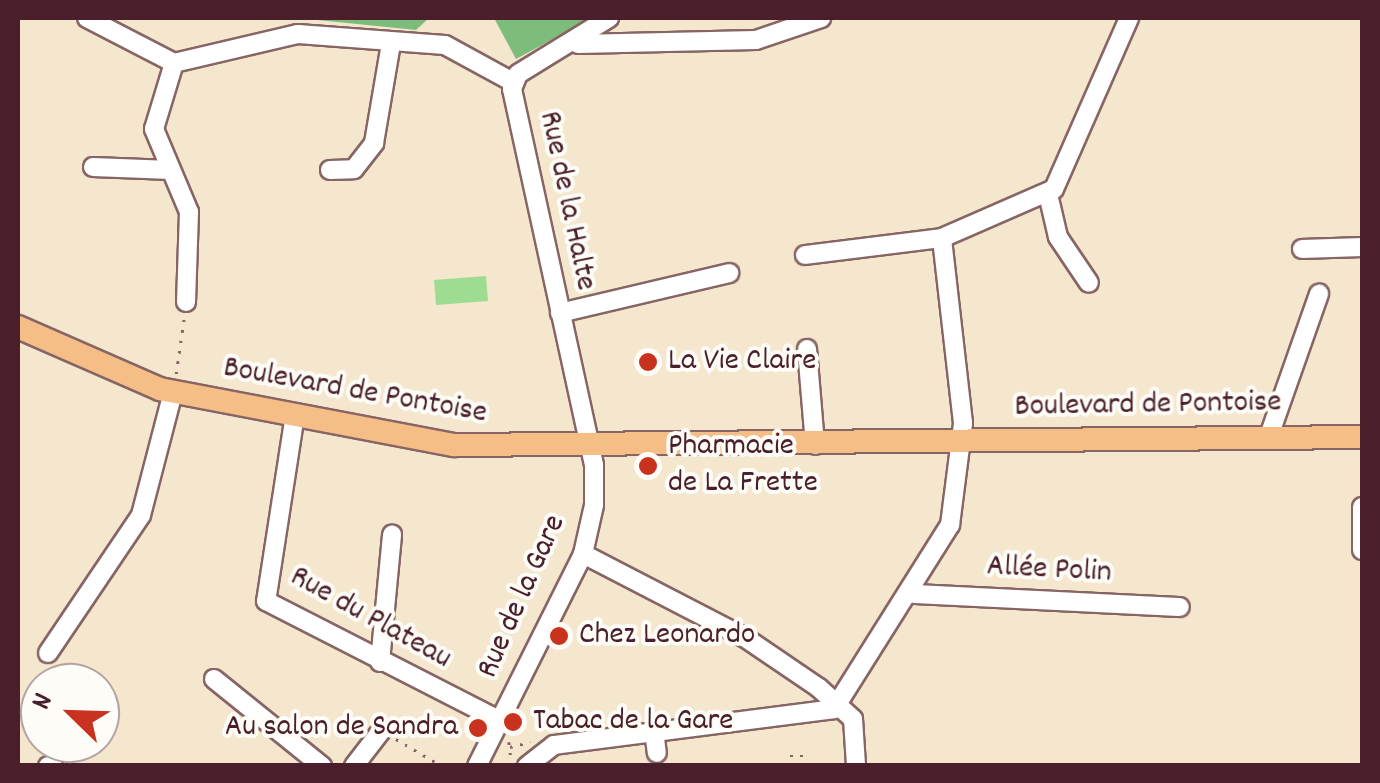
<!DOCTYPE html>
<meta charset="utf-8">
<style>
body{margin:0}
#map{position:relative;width:1380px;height:783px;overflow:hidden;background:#f5e6ce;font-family:Dekko,sans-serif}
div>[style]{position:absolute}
.green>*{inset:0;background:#9edc91}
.forest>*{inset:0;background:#7ebc7b}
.path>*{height:2.5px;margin-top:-1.25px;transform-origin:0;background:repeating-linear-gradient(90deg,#866564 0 2.5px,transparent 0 10.5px)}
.roads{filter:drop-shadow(2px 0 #866564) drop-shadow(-2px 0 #866564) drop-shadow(0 2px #866564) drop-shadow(0 -2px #866564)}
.minor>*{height:18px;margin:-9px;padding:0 9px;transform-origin:9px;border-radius:9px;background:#fff}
.major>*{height:22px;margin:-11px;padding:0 11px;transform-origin:11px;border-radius:11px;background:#f6be87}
.dots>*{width:28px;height:28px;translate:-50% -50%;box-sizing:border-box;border:5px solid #fdfcf7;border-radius:50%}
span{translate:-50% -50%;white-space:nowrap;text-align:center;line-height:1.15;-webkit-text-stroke:8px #fdfcf7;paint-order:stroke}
.street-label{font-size:32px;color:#4a1f2b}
.poi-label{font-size:32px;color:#4a1f2b}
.left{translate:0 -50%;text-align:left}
.right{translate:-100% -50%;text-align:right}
.frame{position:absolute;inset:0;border:20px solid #4a1f2b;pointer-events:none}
.north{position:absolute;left:20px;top:663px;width:100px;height:100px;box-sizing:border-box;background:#fdfcf7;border:2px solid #b5a4a5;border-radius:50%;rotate:293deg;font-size:28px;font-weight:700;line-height:40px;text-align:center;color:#4a1f2b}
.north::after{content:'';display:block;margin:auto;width:35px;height:45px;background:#c8321e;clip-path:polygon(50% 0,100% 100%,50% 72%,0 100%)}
</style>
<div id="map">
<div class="green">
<div style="clip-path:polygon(486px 276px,488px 301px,436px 305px,434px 280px)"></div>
</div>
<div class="forest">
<div style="clip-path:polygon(298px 18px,429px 18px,416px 30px)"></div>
<div style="clip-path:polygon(494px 18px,592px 18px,516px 59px)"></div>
</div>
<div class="path">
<div style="left:176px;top:374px;width:57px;rotate:-81.9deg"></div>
<div style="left:40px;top:689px;width:21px;rotate:-87deg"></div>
<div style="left:396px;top:739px;width:53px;rotate:30.4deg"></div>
<div style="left:509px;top:742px;width:17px;rotate:83deg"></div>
<div style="left:510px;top:747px;width:21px;rotate:-14deg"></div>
<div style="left:790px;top:756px;width:18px"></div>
</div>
<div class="roads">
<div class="minor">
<div style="left:87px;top:18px;width:98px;rotate:27.3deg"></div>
<div style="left:174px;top:63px;width:127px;rotate:-13.2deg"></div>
<div style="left:298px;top:34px;width:147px;rotate:4.3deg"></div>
<div style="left:445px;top:45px;width:77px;rotate:28.6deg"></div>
<div style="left:578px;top:44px;width:178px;rotate:-1.3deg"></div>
<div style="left:756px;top:40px;width:69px;rotate:-18.7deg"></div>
<div style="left:174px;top:63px;width:69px;rotate:106.9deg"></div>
<div style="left:154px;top:129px;width:90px;rotate:67.1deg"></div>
<div style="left:189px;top:212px;width:90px;rotate:91.9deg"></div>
<div style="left:93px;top:167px;width:78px;rotate:2.2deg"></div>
<div style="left:330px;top:170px;width:24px;rotate:-2deg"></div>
<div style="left:354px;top:169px;width:33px;rotate:-52deg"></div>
<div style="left:374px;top:143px;width:100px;rotate:-80.3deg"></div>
<div style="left:1048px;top:194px;width:44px;rotate:76.9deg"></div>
<div style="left:1058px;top:237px;width:55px;rotate:56deg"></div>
<div style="left:1302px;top:249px;width:60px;rotate:-1.9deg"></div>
<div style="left:805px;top:255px;width:138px;rotate:-7.1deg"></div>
<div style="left:560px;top:313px;width:174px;rotate:-13.3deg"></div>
<div style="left:807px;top:349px;width:96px;rotate:85.2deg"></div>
<div style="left:294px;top:421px;width:182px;rotate:98.8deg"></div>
<div style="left:266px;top:601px;width:262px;rotate:27.1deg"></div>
<div style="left:1269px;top:436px;width:151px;rotate:-70.6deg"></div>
<div style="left:1362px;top:550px;width:43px;rotate:-90deg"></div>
<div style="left:583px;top:554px;width:181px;rotate:27.3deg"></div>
<div style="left:744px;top:637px;width:91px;rotate:34.2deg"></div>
<div style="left:819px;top:688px;width:46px;rotate:42.4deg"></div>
<div style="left:853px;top:719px;width:47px;rotate:86.3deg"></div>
<div style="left:914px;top:594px;width:266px;rotate:2.8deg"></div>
<div style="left:48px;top:653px;width:166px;rotate:-56deg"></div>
<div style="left:141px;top:515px;width:127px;rotate:-75.4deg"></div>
<div style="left:380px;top:662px;width:128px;rotate:-84.6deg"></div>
<div style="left:214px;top:679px;width:139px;rotate:38.9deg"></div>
<div style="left:654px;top:730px;width:23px;rotate:83deg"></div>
<div style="left:48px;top:766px;width:5px"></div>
<div style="left:354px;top:766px;width:44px;rotate:-52.4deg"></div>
<div style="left:477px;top:766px;width:237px;rotate:-63.4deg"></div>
<div style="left:583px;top:554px;width:50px;rotate:-77.3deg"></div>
<div style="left:594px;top:505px;width:40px;rotate:-90deg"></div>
<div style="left:594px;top:465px;width:385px;rotate:-102.3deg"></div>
<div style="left:512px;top:89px;width:16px;rotate:-68deg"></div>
<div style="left:518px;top:74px;width:107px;rotate:-31.6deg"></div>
<div style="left:527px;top:766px;width:34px;rotate:-38deg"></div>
<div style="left:554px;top:745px;width:282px;rotate:-7.3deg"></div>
<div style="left:834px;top:709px;width:218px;rotate:-57.8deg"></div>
<div style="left:950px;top:525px;width:103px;rotate:-82.7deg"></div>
<div style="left:963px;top:423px;width:186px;rotate:-96.5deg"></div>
<div style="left:942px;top:238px;width:122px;rotate:-23.6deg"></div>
<div style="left:1054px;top:189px;width:187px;rotate:-66.3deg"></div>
</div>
<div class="major">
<div style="left:18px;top:327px;width:155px;rotate:23.6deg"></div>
<div style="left:160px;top:389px;width:299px;rotate:10.8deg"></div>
<div style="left:454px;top:445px;width:908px;rotate:-0.5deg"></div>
</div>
</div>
<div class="dots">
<div style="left:648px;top:362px;background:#c8321e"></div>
<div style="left:648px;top:466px;background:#c8321e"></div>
<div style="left:559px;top:636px;background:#c8321e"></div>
<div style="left:513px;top:722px;background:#c8321e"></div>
<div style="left:478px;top:728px;background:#c8321e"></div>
</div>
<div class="street-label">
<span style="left:566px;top:201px;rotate:78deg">Rue de la Halte</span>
<span style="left:355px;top:392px;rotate:10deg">Boulevard de Pontoise</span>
<span style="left:1148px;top:406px;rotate:-1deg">Boulevard de Pontoise</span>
<span style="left:1049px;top:571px;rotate:3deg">Allée Polin</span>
<span style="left:523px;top:597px;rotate:-66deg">Rue de la Gare</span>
<span style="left:370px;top:619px;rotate:29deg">Rue du Plateau</span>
</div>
<div class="poi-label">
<span class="left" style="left:668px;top:362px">La Vie Claire</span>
<span class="left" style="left:668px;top:466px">Pharmacie<br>de La Frette</span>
<span class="left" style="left:579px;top:636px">Chez Leonardo</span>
<span class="left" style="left:533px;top:722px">Tabac de la Gare</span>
<span class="right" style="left:458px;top:728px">Au salon de Sandra</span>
</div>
<div class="frame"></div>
<div class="north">N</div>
</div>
